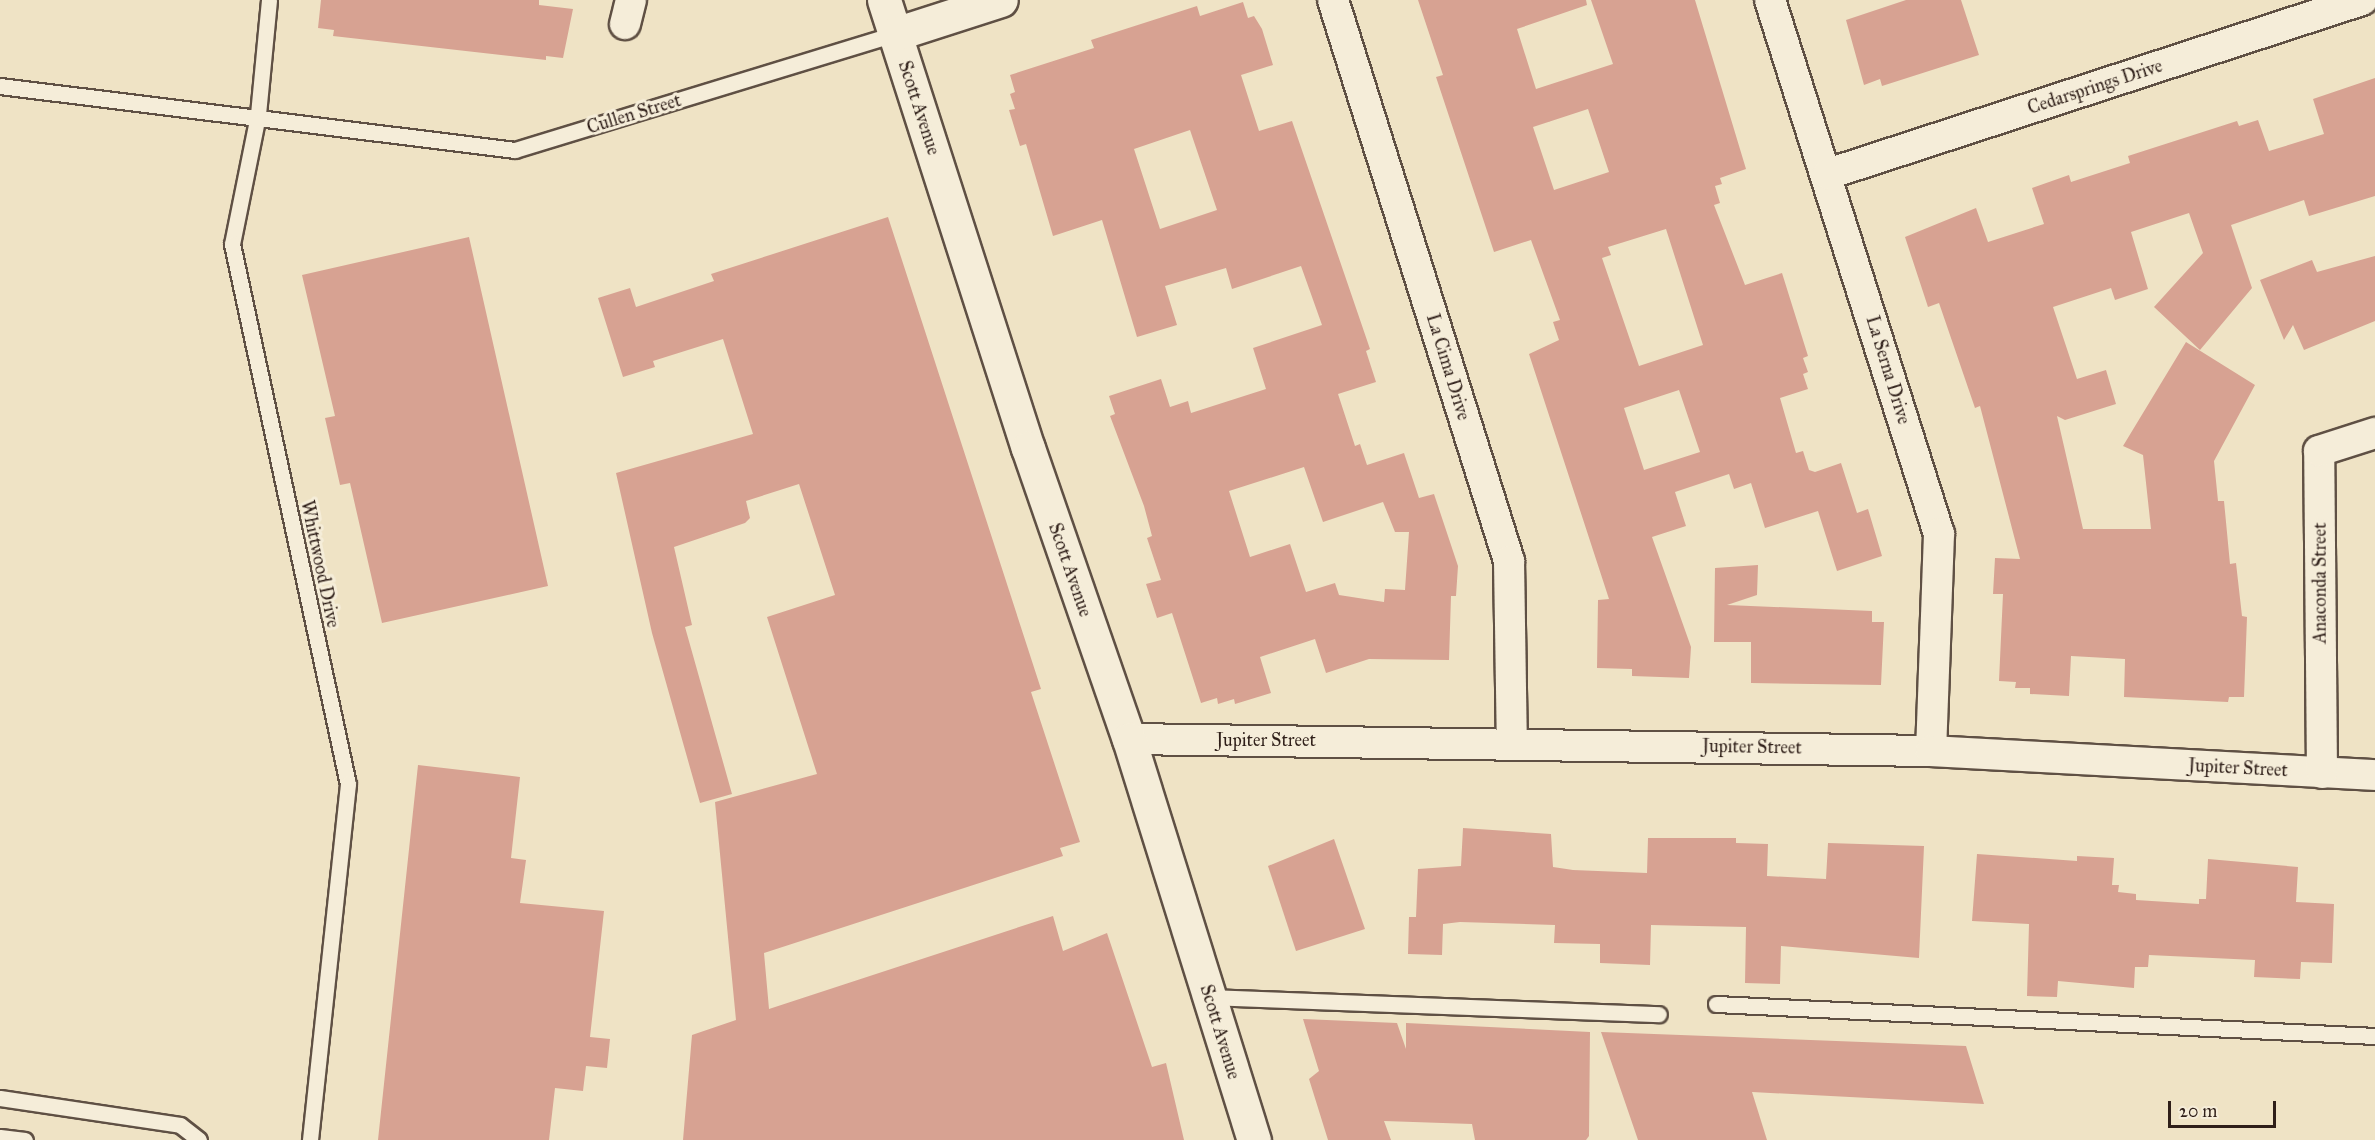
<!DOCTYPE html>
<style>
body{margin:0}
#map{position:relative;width:2375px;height:1140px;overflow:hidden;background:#efe3c5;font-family:"IM FELL Great Primer",serif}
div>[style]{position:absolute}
.building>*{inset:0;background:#d7a292}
.roads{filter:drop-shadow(2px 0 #5f5044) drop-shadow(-2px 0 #5f5044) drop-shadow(0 2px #5f5044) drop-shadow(0 -2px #5f5044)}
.service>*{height:15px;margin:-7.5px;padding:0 7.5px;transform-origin:7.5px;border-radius:7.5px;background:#f5edd9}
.minor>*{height:30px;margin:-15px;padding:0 15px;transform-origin:15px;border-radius:15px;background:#f5edd9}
.tertiary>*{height:33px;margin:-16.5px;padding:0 16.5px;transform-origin:16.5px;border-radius:16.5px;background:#f5edd9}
span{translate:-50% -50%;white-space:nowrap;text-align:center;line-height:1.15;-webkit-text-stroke:6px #f5edd9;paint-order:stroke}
.street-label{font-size:18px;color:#2f1f19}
.scale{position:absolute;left:2168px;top:1101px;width:108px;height:27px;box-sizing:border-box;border:3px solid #2f1f19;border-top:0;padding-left:8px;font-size:18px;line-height:21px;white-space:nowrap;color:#2f1f19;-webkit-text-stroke:4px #f5edd9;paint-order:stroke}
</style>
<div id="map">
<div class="building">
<div style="clip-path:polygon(321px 0,539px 0,539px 5px,573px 9px,563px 58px,546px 56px,546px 60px,333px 36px,334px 30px,318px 28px)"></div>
<div style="clip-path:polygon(evenodd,1418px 0,1586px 0,1587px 5px,1517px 29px,1536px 89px,1613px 64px,1591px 0,1695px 0,1746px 169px,1720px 178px,1722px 184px,1715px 186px,1720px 203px,1714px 205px,1745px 285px,1782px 273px,1808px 356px,1803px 358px,1808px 372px,1803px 374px,1808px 389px,1780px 398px,1796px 453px,1803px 451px,1809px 470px,1815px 472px,1841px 463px,1857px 513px,1868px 509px,1882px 556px,1837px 571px,1818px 511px,1765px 528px,1751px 483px,1734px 489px,1729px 474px,1675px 492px,1686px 526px,1652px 537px,1691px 647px,1689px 678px,1632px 676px,1632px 669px,1597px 668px,1598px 600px,1609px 599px,1529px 354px,1559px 340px,1553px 322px,1560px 320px,1531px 240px,1494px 252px,1436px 77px,1443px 75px,1418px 0,1588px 109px,1609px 172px,1554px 190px,1533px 127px,1588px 109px,1418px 0,1666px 229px,1703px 345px,1639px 366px,1602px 258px,1611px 255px,1608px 247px,1666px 229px,1418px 0,1679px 390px,1700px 452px,1644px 470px,1624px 408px,1679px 390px)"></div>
<div style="clip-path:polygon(1906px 0,1961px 0,1979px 55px,1882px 86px,1880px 79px,1864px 85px,1846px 20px)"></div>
<div style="clip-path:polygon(evenodd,1243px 2px,1248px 18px,1254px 16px,1262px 29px,1273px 65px,1241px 75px,1259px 131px,1292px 121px,1370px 349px,1366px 351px,1376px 382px,1338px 394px,1355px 446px,1360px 444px,1367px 465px,1404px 453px,1419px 498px,1434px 494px,1458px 566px,1456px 596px,1451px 596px,1449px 660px,1369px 659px,1326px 673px,1315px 639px,1260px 657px,1271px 693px,1235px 704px,1234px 699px,1218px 704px,1217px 698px,1201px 703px,1172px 613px,1157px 618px,1146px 584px,1161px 580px,1147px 538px,1152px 536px,1144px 506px,1110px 416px,1115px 414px,1109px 396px,1161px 379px,1170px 407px,1188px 401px,1191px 413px,1266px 389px,1253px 348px,1322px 325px,1301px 266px,1232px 289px,1226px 268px,1165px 286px,1177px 325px,1137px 337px,1102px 220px,1053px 236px,1026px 144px,1020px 146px,1009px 110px,1015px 109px,1010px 94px,1015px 92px,1010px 75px,1094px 48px,1091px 40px,1197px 6px,1200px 16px,1243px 2px,1190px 130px,1217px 210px,1160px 229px,1134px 149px,1190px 130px,1243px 2px,1304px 467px,1323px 522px,1383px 502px,1395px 532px,1409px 532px,1405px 590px,1385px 589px,1384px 602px,1339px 595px,1335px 583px,1306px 592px,1290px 544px,1250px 557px,1229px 491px,1304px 467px)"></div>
<div style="clip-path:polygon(2375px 78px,2375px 196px,2309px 216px,2304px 200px,2231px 225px,2252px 288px,2200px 350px,2154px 307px,2203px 253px,2189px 213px,2131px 232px,2148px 289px,2115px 300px,2111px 288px,2053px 307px,2077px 379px,2106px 370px,2116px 404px,2065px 420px,2057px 416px,2083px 529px,2151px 529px,2143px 455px,2123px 446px,2186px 342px,2255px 385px,2214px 461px,2218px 501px,2224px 501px,2230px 564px,2236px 563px,2242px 616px,2247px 617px,2244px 697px,2229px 697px,2228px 702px,2124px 697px,2125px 659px,2071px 656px,2069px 696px,2030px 694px,2030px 688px,2015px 688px,2016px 682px,1999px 681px,2003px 594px,1993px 594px,1995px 558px,2020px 559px,1980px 406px,1975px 408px,1939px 303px,1928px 307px,1905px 237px,1976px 208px,1988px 242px,2044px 224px,2032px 188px,2069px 175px,2071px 182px,2130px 163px,2128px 156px,2237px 121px,2239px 126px,2258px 120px,2269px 151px,2324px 134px,2313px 99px)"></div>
<div style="clip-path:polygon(888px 217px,1041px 689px,1031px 692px,1080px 842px,1060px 848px,1063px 856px,764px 953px,769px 1009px,1053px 916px,1063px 951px,1107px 933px,1152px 1067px,1166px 1063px,1184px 1140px,683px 1140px,692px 1035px,736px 1020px,715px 802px,817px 774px,767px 617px,835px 595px,799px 484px,746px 501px,750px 518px,745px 523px,674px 547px,692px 625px,685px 627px,732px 794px,700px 803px,652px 633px,616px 473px,753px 434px,723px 339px,653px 361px,655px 367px,623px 377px,598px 298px,630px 288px,636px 307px,714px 281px,711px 274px)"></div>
<div style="clip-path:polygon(469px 237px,548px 586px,382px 623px,350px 483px,340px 485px,325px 418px,335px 416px,302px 275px)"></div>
<div style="clip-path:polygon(2375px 256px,2375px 321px,2304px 350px,2293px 325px,2284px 340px,2260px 280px,2312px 260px,2317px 272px)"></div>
<div style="clip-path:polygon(1758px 565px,1757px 595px,1727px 605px,1872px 611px,1872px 622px,1884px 622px,1881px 685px,1751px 683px,1751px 642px,1714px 642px,1715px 568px)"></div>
<div style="clip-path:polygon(418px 765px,520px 777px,511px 858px,526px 860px,520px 903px,604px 911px,590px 1037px,610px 1039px,607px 1068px,586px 1066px,583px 1091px,555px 1088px,549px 1140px,378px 1140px)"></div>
<div style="clip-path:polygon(1463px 828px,1551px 834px,1553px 867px,1573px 870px,1647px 873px,1648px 838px,1736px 838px,1736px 843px,1768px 844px,1767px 876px,1826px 879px,1828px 843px,1924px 846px,1919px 958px,1781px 946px,1780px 984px,1745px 983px,1746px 927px,1651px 925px,1650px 965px,1600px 963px,1600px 944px,1554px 943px,1555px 925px,1460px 922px,1443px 924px,1442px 955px,1408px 954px,1409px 917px,1416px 917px,1418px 869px,1461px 866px)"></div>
<div style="clip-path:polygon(1334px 839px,1365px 929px,1296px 951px,1268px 866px)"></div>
<div style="clip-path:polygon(1977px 854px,2077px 861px,2077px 856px,2114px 858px,2112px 885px,2119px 885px,2118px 892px,2136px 894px,2136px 900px,2199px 904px,2199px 899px,2206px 899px,2208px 859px,2298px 867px,2296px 902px,2334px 904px,2332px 963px,2301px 962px,2300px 979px,2254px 977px,2255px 960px,2149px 955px,2148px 967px,2135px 967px,2134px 988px,2058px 981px,2057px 997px,2027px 996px,2029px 924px,1972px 921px)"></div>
<div style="clip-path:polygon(1303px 1019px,1397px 1023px,1406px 1049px,1406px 1023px,1590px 1032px,1589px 1136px,1586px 1140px,1475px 1140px,1472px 1124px,1384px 1121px,1391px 1140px,1328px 1140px,1309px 1079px,1319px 1071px)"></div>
<div style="clip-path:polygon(1601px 1032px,1966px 1046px,1984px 1104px,1752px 1092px,1767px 1140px,1638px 1140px)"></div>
</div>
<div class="roads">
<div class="service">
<div style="left:269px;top:0;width:116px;rotate:95.5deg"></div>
<div style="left:258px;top:115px;width:132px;rotate:101.4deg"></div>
<div style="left:232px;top:244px;width:552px;rotate:77.88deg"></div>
<div style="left:348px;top:784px;width:358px;rotate:96.1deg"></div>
<div style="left:0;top:86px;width:519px;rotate:7.08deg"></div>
<div style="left:515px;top:150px;width:397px;rotate:-17deg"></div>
<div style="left:1209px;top:997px;width:450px;rotate:2.2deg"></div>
<div style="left:1716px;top:1004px;width:660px;rotate:2.78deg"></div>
<div style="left:0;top:1098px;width:182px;rotate:8.5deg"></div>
<div style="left:180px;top:1125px;width:24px;rotate:38deg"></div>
<div style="left:0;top:1137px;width:25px;rotate:7deg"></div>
</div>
<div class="minor">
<div style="left:1333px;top:0;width:588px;rotate:72.58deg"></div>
<div style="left:1509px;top:561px;width:181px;rotate:89.1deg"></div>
<div style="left:1770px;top:0;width:560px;rotate:72.44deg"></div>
<div style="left:1939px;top:534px;width:217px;rotate:92.1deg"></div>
<div style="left:625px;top:24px;width:25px;rotate:-76deg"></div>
<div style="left:1828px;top:174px;width:562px;rotate:-18.05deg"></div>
<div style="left:1129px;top:739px;width:802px;rotate:0.86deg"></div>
<div style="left:1931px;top:751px;width:445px;rotate:3.1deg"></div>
<div style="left:2322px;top:773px;width:322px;rotate:-90.5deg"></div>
<div style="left:2319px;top:451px;width:59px;rotate:-17.8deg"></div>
</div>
<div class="tertiary">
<div style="left:884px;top:0;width:471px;rotate:72.2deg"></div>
<div style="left:1028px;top:448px;width:308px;rotate:70.9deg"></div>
<div style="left:1129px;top:739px;width:420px;rotate:72.7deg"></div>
<div style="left:895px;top:34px;width:111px;rotate:-17.8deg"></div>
</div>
</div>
<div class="street-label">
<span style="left:2095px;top:87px;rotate:-18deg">Cedarsprings Drive</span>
<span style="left:919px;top:108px;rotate:72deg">Scott Avenue</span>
<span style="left:634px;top:114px;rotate:-17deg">Cullen Street</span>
<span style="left:1448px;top:367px;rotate:73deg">La Cima Drive</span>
<span style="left:1888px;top:370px;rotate:73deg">La Serna Drive</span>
<span style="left:320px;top:564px;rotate:78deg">Whittwood Drive</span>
<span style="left:1070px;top:570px;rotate:71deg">Scott Avenue</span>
<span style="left:2320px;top:583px;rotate:-90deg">Anaconda Street</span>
<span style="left:1266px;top:740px">Jupiter Street</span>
<span style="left:1752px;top:747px;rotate:1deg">Jupiter Street</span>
<span style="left:2238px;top:768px;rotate:3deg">Jupiter Street</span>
<span style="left:1220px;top:1032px;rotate:73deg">Scott Avenue</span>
</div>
<div class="scale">20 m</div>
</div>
